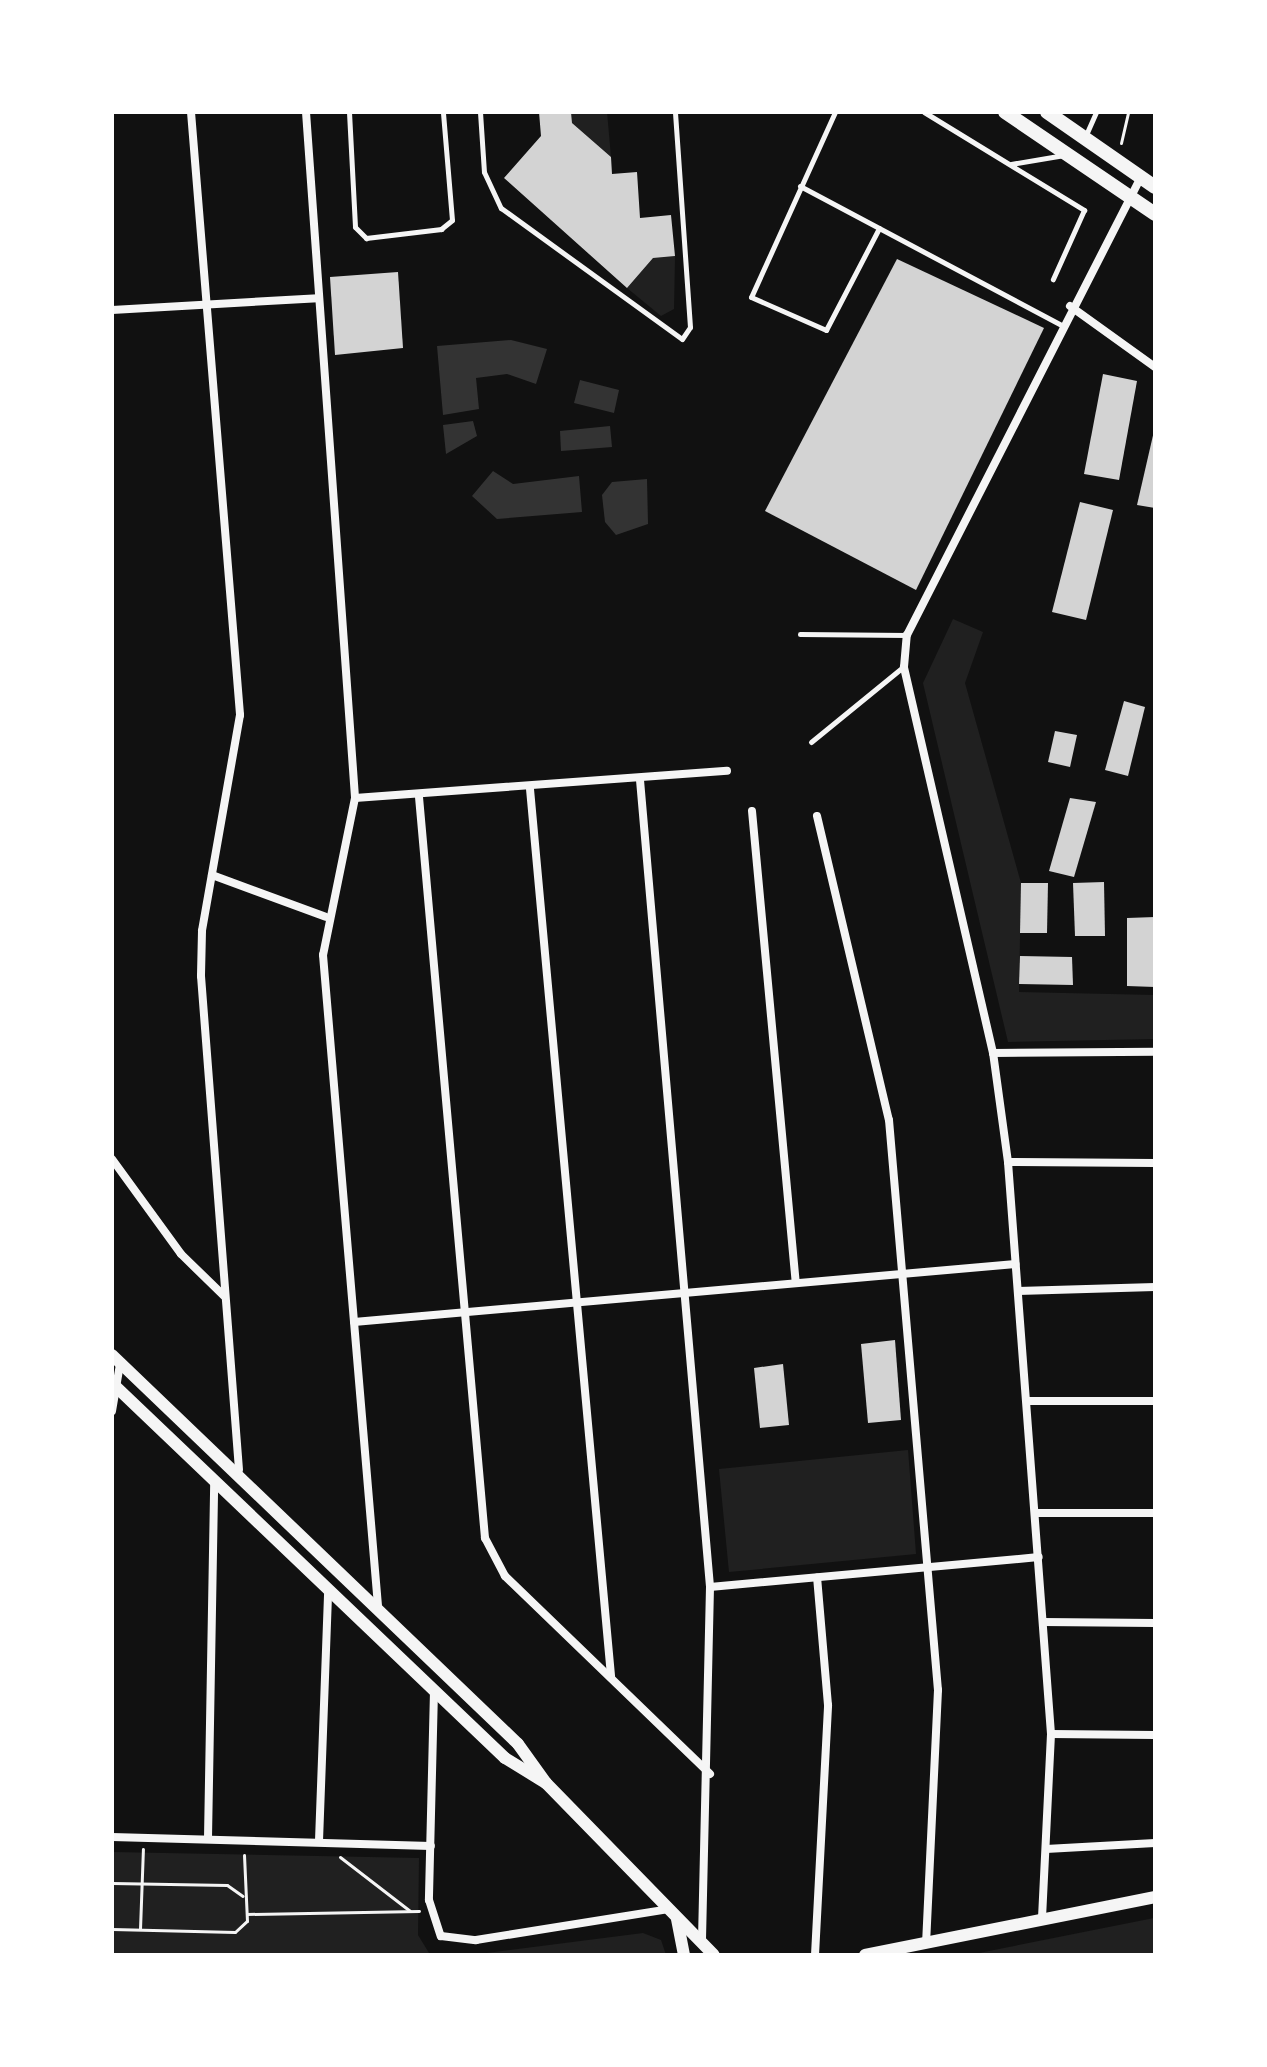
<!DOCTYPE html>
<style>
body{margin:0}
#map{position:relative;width:1267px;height:2067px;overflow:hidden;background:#111;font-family:Cabin,sans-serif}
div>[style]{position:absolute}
.green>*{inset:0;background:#202020}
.water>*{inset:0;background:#333}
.building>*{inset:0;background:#d3d3d3}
.path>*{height:3px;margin:-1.5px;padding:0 1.5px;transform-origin:1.5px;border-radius:1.5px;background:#f5f5f5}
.service>*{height:5px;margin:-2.5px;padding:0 2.5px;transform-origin:2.5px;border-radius:2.5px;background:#f5f5f5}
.minor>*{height:8px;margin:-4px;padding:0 4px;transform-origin:4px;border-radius:4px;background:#f5f5f5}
.tertiary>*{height:12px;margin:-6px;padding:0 6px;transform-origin:6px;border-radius:6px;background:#f5f5f5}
.secondary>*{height:14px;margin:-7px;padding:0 7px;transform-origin:7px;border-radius:7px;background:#f5f5f5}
span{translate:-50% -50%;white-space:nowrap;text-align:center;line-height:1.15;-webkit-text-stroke:7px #fff;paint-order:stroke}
.frame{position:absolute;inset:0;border:114px solid #fff;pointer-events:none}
</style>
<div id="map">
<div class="green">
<div style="clip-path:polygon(571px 112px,607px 112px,611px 157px,572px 123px)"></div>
<div style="clip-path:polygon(675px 256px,674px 309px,661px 316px,627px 288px,653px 258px)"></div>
<div style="clip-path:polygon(953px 619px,983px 632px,965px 683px,1021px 883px,1019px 992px,1155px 995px,1155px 1039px,1008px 1042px,923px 683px)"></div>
<div style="clip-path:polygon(908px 1450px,916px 1554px,729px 1572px,719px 1469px)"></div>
<div style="clip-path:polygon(112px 1852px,419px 1858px,418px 1935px,429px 1953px,445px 1955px,112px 1955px)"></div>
<div style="clip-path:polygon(1154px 1918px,1155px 1955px,969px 1955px)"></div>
<div style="clip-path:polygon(643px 1933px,661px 1940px,666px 1955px,471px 1955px)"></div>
</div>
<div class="water">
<div style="clip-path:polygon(511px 340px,547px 349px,536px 384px,507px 374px,476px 378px,479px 409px,443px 415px,437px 346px)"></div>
<div style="clip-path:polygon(580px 380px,619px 390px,614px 413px,574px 403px)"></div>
<div style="clip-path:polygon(473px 421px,477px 436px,446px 454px,443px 425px)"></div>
<div style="clip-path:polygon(610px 426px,612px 447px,561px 451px,560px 431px)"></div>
<div style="clip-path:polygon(493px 471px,513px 484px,579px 476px,582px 512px,497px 519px,472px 496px)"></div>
<div style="clip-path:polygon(647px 479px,648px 524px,616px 535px,605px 522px,602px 495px,612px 482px)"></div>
</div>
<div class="building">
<div style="clip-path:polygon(539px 112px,571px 112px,572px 123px,611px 157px,612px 174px,637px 172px,640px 218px,671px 215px,675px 256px,653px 258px,627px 288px,504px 178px,541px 136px)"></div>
<div style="clip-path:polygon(897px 259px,1044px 328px,916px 590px,765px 511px)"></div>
<div style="clip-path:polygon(398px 272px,403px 348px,335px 355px,330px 277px)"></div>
<div style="clip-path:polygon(1103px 374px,1137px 381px,1119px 480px,1084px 474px)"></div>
<div style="clip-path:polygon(1154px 431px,1155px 431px,1155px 508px,1137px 505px)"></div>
<div style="clip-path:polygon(1080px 502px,1113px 510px,1086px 620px,1052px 612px)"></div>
<div style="clip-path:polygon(1124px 701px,1145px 707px,1128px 776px,1105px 770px)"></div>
<div style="clip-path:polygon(1055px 731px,1077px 735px,1070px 767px,1048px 762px)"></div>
<div style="clip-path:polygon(1070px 798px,1096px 802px,1074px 877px,1049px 871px)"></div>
<div style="clip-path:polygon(1104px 882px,1105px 936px,1075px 936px,1073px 883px)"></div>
<div style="clip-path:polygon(1021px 883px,1048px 883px,1047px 933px,1020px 933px)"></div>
<div style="clip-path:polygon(1155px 917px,1155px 987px,1127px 986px,1127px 918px)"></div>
<div style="clip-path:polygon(1020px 956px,1072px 957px,1073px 985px,1019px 984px)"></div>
<div style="clip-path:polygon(895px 1340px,901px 1420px,868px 1423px,861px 1344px)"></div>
<div style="clip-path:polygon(783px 1364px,789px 1425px,760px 1428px,754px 1368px)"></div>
</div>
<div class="path">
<div style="left:1121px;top:143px;width:32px;rotate:-77deg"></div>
<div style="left:340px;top:1857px;width:88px;rotate:37.6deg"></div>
<div style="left:112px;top:1883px;width:115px;rotate:1deg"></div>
<div style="left:227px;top:1885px;width:19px;rotate:35deg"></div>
<div style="left:247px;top:1914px;width:172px;rotate:-1deg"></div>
<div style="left:112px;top:1929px;width:123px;rotate:1.4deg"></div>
<div style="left:235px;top:1932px;width:16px;rotate:-43deg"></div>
<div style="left:247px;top:1921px;width:66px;rotate:-92.6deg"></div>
<div style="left:140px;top:1929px;width:80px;rotate:-87.9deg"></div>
</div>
<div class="service">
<div style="left:349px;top:112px;width:115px;rotate:87deg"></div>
<div style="left:355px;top:227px;width:16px;rotate:45deg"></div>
<div style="left:366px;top:238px;width:76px;rotate:-6.8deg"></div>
<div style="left:441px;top:229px;width:14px;rotate:-39deg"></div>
<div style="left:452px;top:220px;width:108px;rotate:-94.8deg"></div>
<div style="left:480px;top:112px;width:60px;rotate:86.2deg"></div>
<div style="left:484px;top:172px;width:40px;rotate:65deg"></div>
<div style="left:501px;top:208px;width:223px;rotate:35.9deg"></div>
<div style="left:682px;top:339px;width:14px;rotate:-56deg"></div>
<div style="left:690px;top:327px;width:216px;rotate:-94deg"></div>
<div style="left:835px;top:112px;width:203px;rotate:114.4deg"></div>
<div style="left:751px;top:297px;width:82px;rotate:23.7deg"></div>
<div style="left:826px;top:330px;width:115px;rotate:-62.5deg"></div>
<div style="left:924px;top:112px;width:188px;rotate:31.5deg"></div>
<div style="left:1084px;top:210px;width:76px;rotate:114.2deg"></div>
<div style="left:1085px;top:137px;width:27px;rotate:-66deg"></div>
<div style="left:1011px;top:164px;width:54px;rotate:-9.6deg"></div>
<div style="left:800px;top:186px;width:296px;rotate:28deg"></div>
<div style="left:800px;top:634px;width:107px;rotate:0.5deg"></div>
<div style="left:811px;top:742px;width:119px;rotate:-39.2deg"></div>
</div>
<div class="minor">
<div style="left:191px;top:112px;width:605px;rotate:85.35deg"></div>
<div style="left:240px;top:715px;width:219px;rotate:100deg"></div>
<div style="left:202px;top:931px;width:45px;rotate:91.3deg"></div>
<div style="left:201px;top:976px;width:495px;rotate:85.6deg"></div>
<div style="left:306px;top:112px;width:688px;rotate:85.91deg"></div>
<div style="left:355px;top:798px;width:160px;rotate:101.5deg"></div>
<div style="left:323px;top:955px;width:653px;rotate:85.17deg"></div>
<div style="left:1070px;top:306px;width:105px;rotate:35.7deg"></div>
<div style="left:112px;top:310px;width:206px;rotate:-3.3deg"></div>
<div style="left:640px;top:780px;width:810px;rotate:85.04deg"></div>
<div style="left:710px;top:1587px;width:355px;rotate:91.3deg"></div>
<div style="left:530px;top:789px;width:891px;rotate:84.78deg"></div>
<div style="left:419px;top:797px;width:744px;rotate:84.91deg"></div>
<div style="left:485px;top:1538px;width:43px;rotate:62.2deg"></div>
<div style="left:505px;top:1576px;width:285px;rotate:44deg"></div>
<div style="left:355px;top:798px;width:373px;rotate:-4.2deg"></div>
<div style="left:752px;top:811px;width:473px;rotate:84.7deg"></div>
<div style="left:817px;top:816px;width:312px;rotate:76.7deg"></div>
<div style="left:889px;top:1120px;width:572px;rotate:85.09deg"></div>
<div style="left:938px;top:1690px;width:252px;rotate:92.7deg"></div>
<div style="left:212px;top:875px;width:121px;rotate:20.2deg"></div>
<div style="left:993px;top:1053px;width:162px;rotate:-0.4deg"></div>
<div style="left:112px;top:1159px;width:117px;rotate:54deg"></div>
<div style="left:181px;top:1254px;width:60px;rotate:44.3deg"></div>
<div style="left:1008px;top:1162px;width:147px;rotate:0.4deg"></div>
<div style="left:1018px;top:1291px;width:137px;rotate:-1.7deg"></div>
<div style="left:354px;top:1322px;width:664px;rotate:-5.01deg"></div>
<div style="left:1028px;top:1401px;width:127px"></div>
<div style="left:112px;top:1411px;width:48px;rotate:-80.3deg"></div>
<div style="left:1038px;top:1513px;width:117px"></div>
<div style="left:710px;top:1587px;width:330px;rotate:-5.2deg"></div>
<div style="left:1043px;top:1622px;width:112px;rotate:0.5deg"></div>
<div style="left:434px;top:1691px;width:209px;rotate:91.4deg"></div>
<div style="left:429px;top:1900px;width:38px;rotate:72deg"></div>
<div style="left:441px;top:1936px;width:35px;rotate:7deg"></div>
<div style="left:476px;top:1940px;width:195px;rotate:-9.1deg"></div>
<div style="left:1051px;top:1734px;width:104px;rotate:0.6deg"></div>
<div style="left:112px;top:1837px;width:319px;rotate:1.6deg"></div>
<div style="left:208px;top:1838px;width:354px;rotate:-89deg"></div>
<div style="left:319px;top:1841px;width:250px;rotate:-87.9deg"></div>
<div style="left:1046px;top:1849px;width:109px;rotate:-3.2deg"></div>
<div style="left:1042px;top:1918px;width:184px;rotate:-87.2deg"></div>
<div style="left:1051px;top:1734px;width:574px;rotate:-94.3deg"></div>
<div style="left:1008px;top:1162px;width:110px;rotate:-97.8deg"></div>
<div style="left:993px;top:1053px;width:396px;rotate:-103deg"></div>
<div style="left:904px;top:667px;width:32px;rotate:-85deg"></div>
<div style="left:907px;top:635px;width:514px;rotate:-62.94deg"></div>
<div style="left:815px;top:1955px;width:250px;rotate:-87deg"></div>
<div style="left:828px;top:1705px;width:128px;rotate:-94.9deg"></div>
</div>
<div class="tertiary">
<div style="left:112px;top:1355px;width:562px;rotate:43.77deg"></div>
<div style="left:518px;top:1744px;width:48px;rotate:54.3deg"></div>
<div style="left:546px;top:1783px;width:240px;rotate:45.7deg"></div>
<div style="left:112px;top:1383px;width:543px;rotate:43.66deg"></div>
<div style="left:505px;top:1758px;width:48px;rotate:31.4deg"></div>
<div style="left:677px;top:1919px;width:37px;rotate:79deg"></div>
<div style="left:865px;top:1955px;width:296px;rotate:-11.3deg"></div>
</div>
<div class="secondary">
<div style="left:1005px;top:112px;width:181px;rotate:34.2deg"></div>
<div style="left:1047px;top:112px;width:131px;rotate:34.8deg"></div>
</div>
<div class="frame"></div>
</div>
